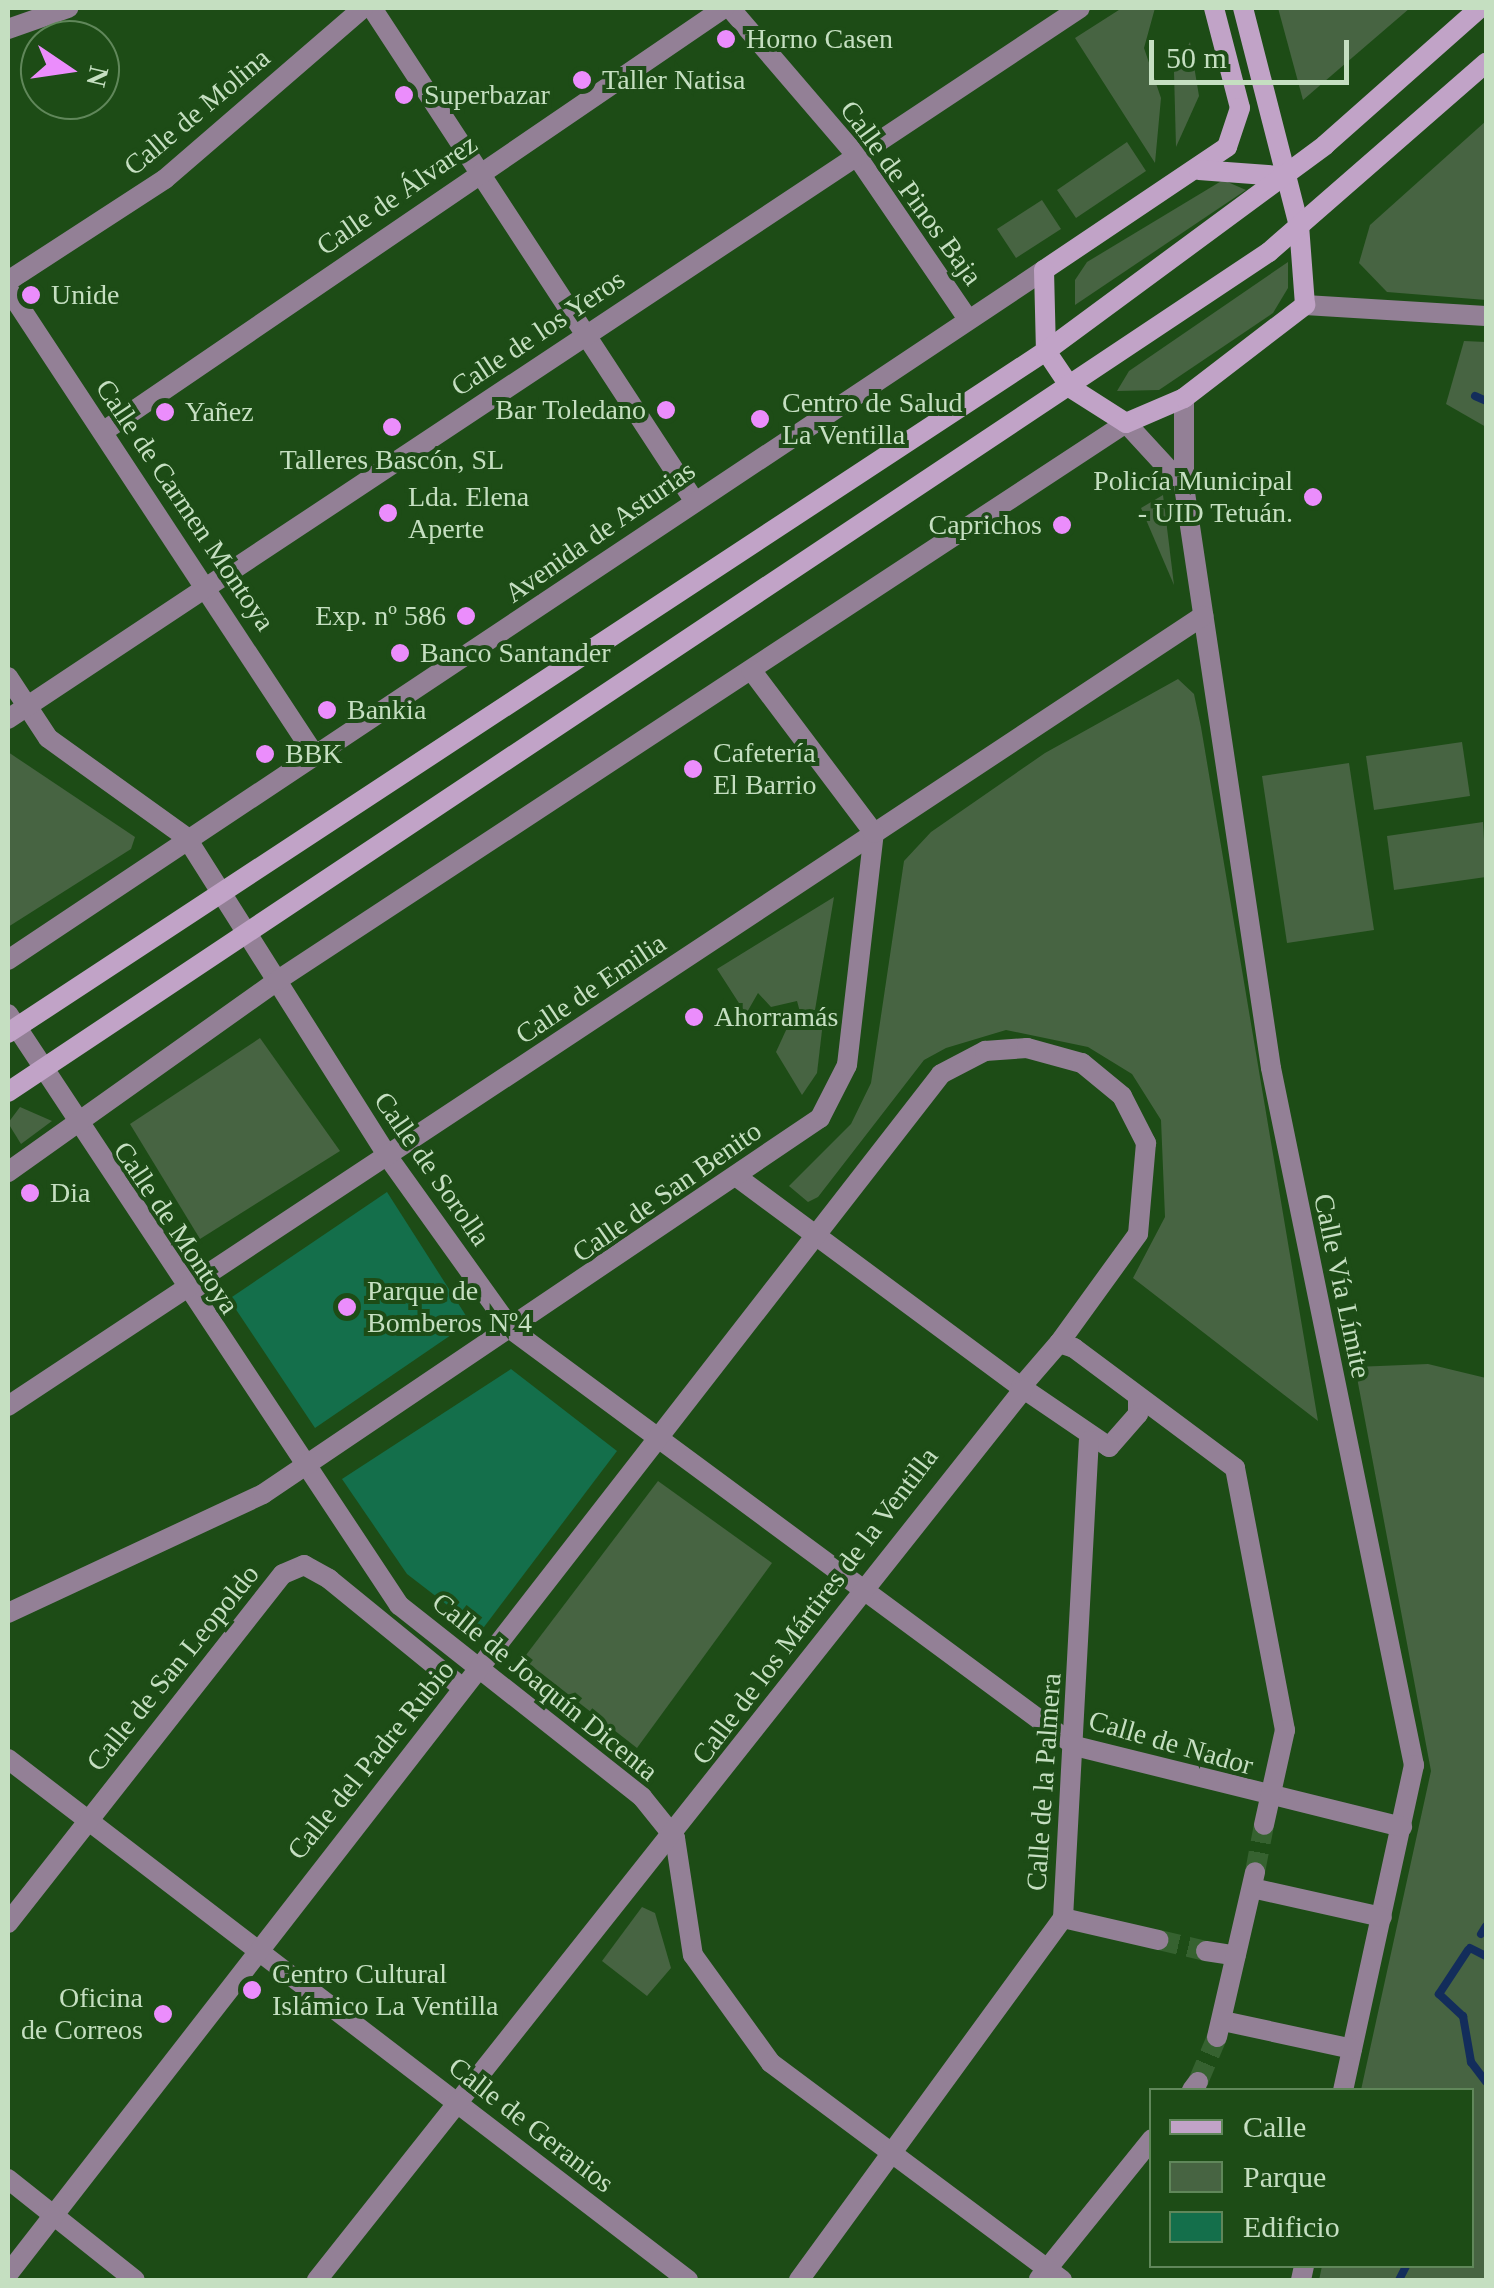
<!DOCTYPE html>
<meta charset="utf-8">
<style>
body{margin:0}
#map{position:relative;width:1494px;height:2288px;overflow:hidden;background:#1d4c16;font-family:"Times New Roman",serif}
div>[style]{position:absolute}
.green>*{inset:0;background:#476442}
.stream>*{height:8px;margin:-4px;padding:0 4px;transform-origin:4px;border-radius:4px;background:#132d5b}
.building>*{inset:0;background:#146f4b}
.street-tunnel>*{height:20px;margin-top:-10px;transform-origin:0;background:repeating-linear-gradient(90deg,#366230 0 20px,transparent 0 30px)}
.street>*{height:20px;margin:-10px;padding:0 10px;transform-origin:10px;border-radius:10px;background:#938096}
.secondary>*{height:20px;margin:-10px;padding:0 10px;transform-origin:10px;border-radius:10px;background:#c1a3c7}
.dots>*{width:28px;height:28px;translate:-50% -50%;box-sizing:border-box;border:5px solid #1d4c16;border-radius:50%}
span{translate:-50% -50%;white-space:nowrap;text-align:center;line-height:1.15;-webkit-text-stroke:8px #1d4c16;paint-order:stroke}
.poi-label{font-size:28px;color:#c5dfc1}
.left{translate:0 -50%;text-align:left}
.right{translate:-100% -50%;text-align:right}
.street-label{font-size:28px;color:#c5dfc1}
.frame{position:absolute;inset:0;border:10px solid #c5dfc1;pointer-events:none}
.legend{position:absolute;left:1149px;top:2088px;width:325px;height:180px;box-sizing:border-box;background:#1d4c16;border:2px solid #60875a;margin:0;padding:12px 18px;list-style:none;font-size:30px;color:#c5dfc1}
.legend li{display:flex;align-items:center;gap:20px;height:50px}
.legend b{width:50px;border:2px solid #60875a}
.north{position:absolute;left:20px;top:20px;width:100px;height:100px;box-sizing:border-box;background:#1d4c16;border:2px solid #60875a;border-radius:50%;rotate:103deg;font-size:28px;font-weight:700;line-height:40px;text-align:center;color:#c5dfc1}
.north::after{content:'';display:block;margin:auto;width:35px;height:45px;background:#eb8dfc;clip-path:polygon(50% 0,100% 100%,50% 72%,0 100%)}
.scale{position:absolute;left:1149px;top:40px;width:200px;height:45px;box-sizing:border-box;border:5px solid #c5dfc1;border-top:0;padding-left:12px;font-size:30px;line-height:35px;white-space:nowrap;color:#c5dfc1;-webkit-text-stroke:8px #1d4c16;paint-order:stroke}
</style>
<div id="map">
<div class="green">
<div style="clip-path:polygon(1122px 8px,1155px 8px,1144px 48px,1161px 98px,1155px 163px,1075px 38px)"></div>
<div style="clip-path:polygon(1278px 8px,1410px 8px,1303px 100px)"></div>
<div style="clip-path:polygon(1190px 42px,1199px 96px,1176px 147px,1174px 72px)"></div>
<div style="clip-path:polygon(1486px 121px,1486px 300px,1387px 292px,1359px 263px,1370px 225px)"></div>
<div style="clip-path:polygon(1127px 142px,1146px 171px,1076px 218px,1057px 190px)"></div>
<div style="clip-path:polygon(1223px 180px,1246px 190px,1075px 305px,1075px 280px,1087px 262px)"></div>
<div style="clip-path:polygon(1042px 200px,1061px 229px,1016px 258px,997px 229px)"></div>
<div style="clip-path:polygon(1288px 262px,1288px 288px,1273px 313px,1159px 390px,1117px 391px,1129px 371px)"></div>
<div style="clip-path:polygon(1464px 341px,1486px 342px,1486px 427px,1446px 404px)"></div>
<div style="clip-path:polygon(1163px 495px,1174px 585px,1141px 508px)"></div>
<div style="clip-path:polygon(1178px 679px,1194px 694px,1201px 727px,1318px 1421px,1133px 1278px,1165px 1217px,1161px 1120px,1132px 1074px,1088px 1047px,1006px 1030px,946px 1048px,924px 1060px,818px 1197px,808px 1202px,789px 1186px,851px 1124px,871px 1083px,904px 861px,931px 832px,1045px 753px)"></div>
<div style="clip-path:polygon(1462px 742px,1470px 796px,1374px 810px,1366px 756px)"></div>
<div style="clip-path:polygon(8px 752px,135px 837px,131px 849px,8px 927px)"></div>
<div style="clip-path:polygon(1349px 763px,1374px 930px,1287px 943px,1262px 776px)"></div>
<div style="clip-path:polygon(1483px 822px,1486px 877px,1394px 890px,1387px 836px)"></div>
<div style="clip-path:polygon(834px 897px,815px 1010px,800px 1012px,797px 1001px,771px 1007px,758px 993px,746px 1014px,717px 969px)"></div>
<div style="clip-path:polygon(823px 1022px,817px 1073px,802px 1095px,776px 1052px,787px 1028px)"></div>
<div style="clip-path:polygon(260px 1038px,340px 1151px,200px 1239px,130px 1124px)"></div>
<div style="clip-path:polygon(20px 1107px,52px 1121px,21px 1144px,8px 1123px)"></div>
<div style="clip-path:polygon(1428px 1364px,1486px 1378px,1486px 2280px,1319px 2280px,1322px 2266px,1472px 2266px,1472px 2090px,1361px 2090px,1431px 1771px,1355px 1367px)"></div>
<div style="clip-path:polygon(658px 1481px,772px 1563px,637px 1748px,523px 1659px)"></div>
<div style="clip-path:polygon(642px 1907px,655px 1913px,671px 1968px,647px 1996px,602px 1961px)"></div>
</div>
<div class="stream">
<div style="left:1475px;top:396px;width:12px;rotate:24deg"></div>
<div style="left:1481px;top:1934px;width:9px;rotate:-58deg"></div>
<div style="left:1470px;top:1948px;width:18px;rotate:27deg"></div>
<div style="left:1468px;top:1950px;width:53px;rotate:123.4deg"></div>
<div style="left:1439px;top:1994px;width:33px;rotate:43deg"></div>
<div style="left:1463px;top:2016px;width:47px;rotate:80.1deg"></div>
<div style="left:1471px;top:2062px;width:25px;rotate:53deg"></div>
<div style="left:1399px;top:2280px;width:16px;rotate:-63deg"></div>
</div>
<div class="building">
<div style="clip-path:polygon(387px 1192px,470px 1322px,315px 1428px,229px 1299px)"></div>
<div style="clip-path:polygon(511px 1369px,617px 1451px,481px 1631px,407px 1574px,342px 1479px)"></div>
</div>
<div class="street-tunnel">
<div style="left:1255px;top:1872px;width:48px;rotate:-79.2deg"></div>
<div style="left:1159px;top:1940px;width:48px;rotate:13.2deg"></div>
<div style="left:1198px;top:2082px;width:49px;rotate:-67.1deg"></div>
</div>
<div class="street">
<div style="left:372px;top:8px;width:587px;rotate:56.82deg"></div>
<div style="left:730px;top:8px;width:194px;rotate:49.4deg"></div>
<div style="left:856px;top:155px;width:199px;rotate:55.7deg"></div>
<div style="left:8px;top:29px;width:64px;rotate:-19.3deg"></div>
<div style="left:8px;top:281px;width:187px;rotate:-33deg"></div>
<div style="left:165px;top:179px;width:262px;rotate:-40.8deg"></div>
<div style="left:8px;top:289px;width:557px;rotate:56.65deg"></div>
<div style="left:1305px;top:305px;width:181px;rotate:3.5deg"></div>
<div style="left:1184px;top:398px;width:88px;rotate:90deg"></div>
<div style="left:1184px;top:486px;width:588px;rotate:81.5deg"></div>
<div style="left:1271px;top:1068px;width:712px;rotate:78.41deg"></div>
<div style="left:1414px;top:1765px;width:333px;rotate:102.3deg"></div>
<div style="left:104px;top:431px;width:751px;rotate:-34.3deg"></div>
<div style="left:8px;top:677px;width:73px;rotate:56.7deg"></div>
<div style="left:48px;top:738px;width:170px;rotate:35.7deg"></div>
<div style="left:186px;top:837px;width:378px;rotate:57.7deg"></div>
<div style="left:388px;top:1157px;width:213px;rotate:54.4deg"></div>
<div style="left:512px;top:1330px;width:700px;rotate:36.46deg"></div>
<div style="left:1075px;top:1746px;width:337px;rotate:13.9deg"></div>
<div style="left:8px;top:719px;width:1286px;rotate:-33.55deg"></div>
<div style="left:8px;top:960px;width:1245px;rotate:-33.66deg"></div>
<div style="left:8px;top:1014px;width:709px;rotate:56.51deg"></div>
<div style="left:399px;top:1605px;width:310px;rotate:38.3deg"></div>
<div style="left:642px;top:1797px;width:53px;rotate:51.2deg"></div>
<div style="left:675px;top:1838px;width:118px;rotate:81.3deg"></div>
<div style="left:693px;top:1955px;width:133px;rotate:54.2deg"></div>
<div style="left:771px;top:2063px;width:363px;rotate:36.7deg"></div>
<div style="left:8px;top:1172px;width:331px;rotate:-35.4deg"></div>
<div style="left:278px;top:980px;width:1015px;rotate:-33.3deg"></div>
<div style="left:1126px;top:423px;width:86px;rotate:47.4deg"></div>
<div style="left:737px;top:1177px;width:353px;rotate:36.5deg"></div>
<div style="left:1138px;top:1397px;width:17px;rotate:90deg"></div>
<div style="left:1138px;top:1414px;width:44px;rotate:131.3deg"></div>
<div style="left:1109px;top:1447px;width:107px;rotate:-145.7deg"></div>
<div style="left:1021px;top:1387px;width:58px;rotate:-49.2deg"></div>
<div style="left:1059px;top:1343px;width:16px;rotate:18deg"></div>
<div style="left:1074px;top:1348px;width:201px;rotate:36.7deg"></div>
<div style="left:1235px;top:1468px;width:267px;rotate:79.2deg"></div>
<div style="left:1285px;top:1730px;width:97px;rotate:102.5deg"></div>
<div style="left:8px;top:1406px;width:1433px;rotate:-33.47deg"></div>
<div style="left:8px;top:1613px;width:281px;rotate:-25deg"></div>
<div style="left:263px;top:1494px;width:672px;rotate:-34.02deg"></div>
<div style="left:820px;top:1118px;width:59px;rotate:-63deg"></div>
<div style="left:847px;top:1065px;width:234px;rotate:-83.4deg"></div>
<div style="left:874px;top:833px;width:204px;rotate:-127deg"></div>
<div style="left:8px;top:1759px;width:857px;rotate:37.46deg"></div>
<div style="left:1252px;top:1888px;width:133px;rotate:12.6deg"></div>
<div style="left:1063px;top:1918px;width:98px;rotate:12.9deg"></div>
<div style="left:8px;top:1923px;width:444px;rotate:-51.8deg"></div>
<div style="left:283px;top:1574px;width:23px;rotate:-23deg"></div>
<div style="left:304px;top:1565px;width:29px;rotate:29deg"></div>
<div style="left:329px;top:1579px;width:169px;rotate:39.2deg"></div>
<div style="left:1206px;top:1951px;width:30px;rotate:9deg"></div>
<div style="left:1223px;top:2021px;width:132px;rotate:12.2deg"></div>
<div style="left:1217px;top:2037px;width:169px;rotate:-77deg"></div>
<div style="left:1192px;top:2090px;width:10px;rotate:-53deg"></div>
<div style="left:8px;top:2179px;width:162px;rotate:38.5deg"></div>
<div style="left:8px;top:2274px;width:1520px;rotate:-52.13deg"></div>
<div style="left:941px;top:1074px;width:50px;rotate:-27.6deg"></div>
<div style="left:985px;top:1051px;width:42px;rotate:-4.1deg"></div>
<div style="left:1027px;top:1048px;width:57px;rotate:15.3deg"></div>
<div style="left:1082px;top:1063px;width:52px;rotate:39.5deg"></div>
<div style="left:1122px;top:1096px;width:53px;rotate:62.9deg"></div>
<div style="left:1146px;top:1143px;width:91px;rotate:95deg"></div>
<div style="left:1138px;top:1234px;width:135px;rotate:125.9deg"></div>
<div style="left:1039px;top:2279px;width:180px;rotate:-51.1deg"></div>
<div style="left:317px;top:2280px;width:1136px;rotate:-51.58deg"></div>
<div style="left:799px;top:2280px;width:448px;rotate:-53.9deg"></div>
<div style="left:1063px;top:1918px;width:478px;rotate:-86.9deg"></div>
<div style="left:1301px;top:2280px;width:14px;rotate:-78deg"></div>
</div>
<div class="secondary">
<div style="left:1214px;top:8px;width:103px;rotate:75.4deg"></div>
<div style="left:1240px;top:108px;width:41px;rotate:108.4deg"></div>
<div style="left:1227px;top:147px;width:220px;rotate:146.1deg"></div>
<div style="left:1044px;top:270px;width:81px;rotate:88.6deg"></div>
<div style="left:1046px;top:351px;width:45px;rotate:56deg"></div>
<div style="left:1071px;top:388px;width:65px;rotate:32.5deg"></div>
<div style="left:1126px;top:423px;width:63px;rotate:-23.3deg"></div>
<div style="left:1184px;top:398px;width:153px;rotate:-37.5deg"></div>
<div style="left:1305px;top:305px;width:79px;rotate:-94.3deg"></div>
<div style="left:1299px;top:226px;width:225px;rotate:-104.4deg"></div>
<div style="left:1199px;top:170px;width:82px;rotate:4.2deg"></div>
<div style="left:8px;top:1033px;width:1242px;rotate:-33.31deg"></div>
<div style="left:1046px;top:351px;width:347px;rotate:-36.4deg"></div>
<div style="left:1325px;top:145px;width:207px;rotate:-41.5deg"></div>
<div style="left:8px;top:1092px;width:1515px;rotate:-33.67deg"></div>
<div style="left:1269px;top:252px;width:288px;rotate:-41.1deg"></div>
</div>
<div class="dots">
<div style="left:726px;top:39px;background:#eb8dfc"></div>
<div style="left:582px;top:80px;background:#eb8dfc"></div>
<div style="left:404px;top:95px;background:#eb8dfc"></div>
<div style="left:31px;top:295px;background:#eb8dfc"></div>
<div style="left:666px;top:410px;background:#eb8dfc"></div>
<div style="left:165px;top:412px;background:#eb8dfc"></div>
<div style="left:760px;top:419px;background:#eb8dfc"></div>
<div style="left:392px;top:427px;background:#eb8dfc"></div>
<div style="left:1313px;top:497px;background:#eb8dfc"></div>
<div style="left:388px;top:513px;background:#eb8dfc"></div>
<div style="left:1062px;top:525px;background:#eb8dfc"></div>
<div style="left:466px;top:616px;background:#eb8dfc"></div>
<div style="left:400px;top:653px;background:#eb8dfc"></div>
<div style="left:327px;top:710px;background:#eb8dfc"></div>
<div style="left:265px;top:754px;background:#eb8dfc"></div>
<div style="left:693px;top:769px;background:#eb8dfc"></div>
<div style="left:694px;top:1017px;background:#eb8dfc"></div>
<div style="left:30px;top:1193px;background:#eb8dfc"></div>
<div style="left:347px;top:1307px;background:#eb8dfc"></div>
<div style="left:252px;top:1990px;background:#eb8dfc"></div>
<div style="left:163px;top:2014px;background:#eb8dfc"></div>
</div>
<div class="poi-label">
<span class="left" style="left:746px;top:39px">Horno Casen</span>
<span class="left" style="left:602px;top:80px">Taller Natisa</span>
<span class="left" style="left:424px;top:95px">Superbazar</span>
<span class="left" style="left:51px;top:295px">Unide</span>
<span class="left" style="left:782px;top:419px">Centro de Salud<br>La Ventilla</span>
<span class="right" style="left:646px;top:410px">Bar Toledano</span>
<span class="left" style="left:185px;top:412px">Yañez</span>
<span style="left:392px;top:460px">Talleres Bascón, SL</span>
<span class="right" style="left:1293px;top:497px">Policía Municipal<br>- UID Tetuán.</span>
<span class="left" style="left:408px;top:513px">Lda. Elena<br>Aperte</span>
<span class="right" style="left:1042px;top:525px">Caprichos</span>
<span class="right" style="left:446px;top:616px">Exp. nº 586</span>
<span class="left" style="left:420px;top:653px">Banco Santander</span>
<span class="left" style="left:347px;top:710px">Bankia</span>
<span class="left" style="left:713px;top:769px">Cafetería<br>El Barrio</span>
<span class="left" style="left:285px;top:754px">BBK</span>
<span class="left" style="left:714px;top:1017px">Ahorramás</span>
<span class="left" style="left:50px;top:1193px">Dia</span>
<span class="left" style="left:367px;top:1307px">Parque de<br>Bomberos Nº4</span>
<span class="left" style="left:272px;top:1990px">Centro Cultural<br>Islámico La Ventilla</span>
<span class="right" style="left:143px;top:2014px">Oficina<br>de Correos</span>
</div>
<div class="street-label">
<span style="left:197px;top:112px;rotate:-40deg">Calle de Molina</span>
<span style="left:911px;top:193px;rotate:54deg">Calle de Pinos Baja</span>
<span style="left:397px;top:195px;rotate:-35deg">Calle de Álvarez</span>
<span style="left:538px;top:333px;rotate:-34deg">Calle de los Yeros</span>
<span style="left:185px;top:505px;rotate:56deg">Calle de Carmen Montoya</span>
<span style="left:600px;top:532px;rotate:-35deg">Avenida de Asturias</span>
<span style="left:591px;top:989px;rotate:-34deg">Calle de Emilia</span>
<span style="left:432px;top:1169px;rotate:55deg">Calle de Sorolla</span>
<span style="left:667px;top:1192px;rotate:-35deg">Calle de San Benito</span>
<span style="left:176px;top:1228px;rotate:56deg">Calle de Montoya</span>
<span style="left:1342px;top:1286px;rotate:78deg">Calle Vía Límite</span>
<span style="left:815px;top:1606px;rotate:-53deg">Calle de los Mártires de la Ventilla</span>
<span style="left:173px;top:1668px;rotate:-51deg">Calle de San Leopoldo</span>
<span style="left:545px;top:1687px;rotate:39deg">Calle de Joaquín Dicenta</span>
<span style="left:1171px;top:1743px;rotate:16deg">Calle de Nador</span>
<span style="left:371px;top:1760px;rotate:-51deg">Calle del Padre Rubio</span>
<span style="left:1044px;top:1782px;rotate:-86deg">Calle de la Palmera</span>
<span style="left:531px;top:2125px;rotate:38deg">Calle de Geranios</span>
</div>
<div class="frame"></div>
<ul class="legend">
<li><b style="height:12px;background:#c1a3c7"></b>Calle</li>
<li><b style="height:28px;background:#476442"></b>Parque</li>
<li><b style="height:28px;background:#146f4b"></b>Edificio</li>
</ul>
<div class="north">N</div>
<div class="scale">50 m</div>
</div>
